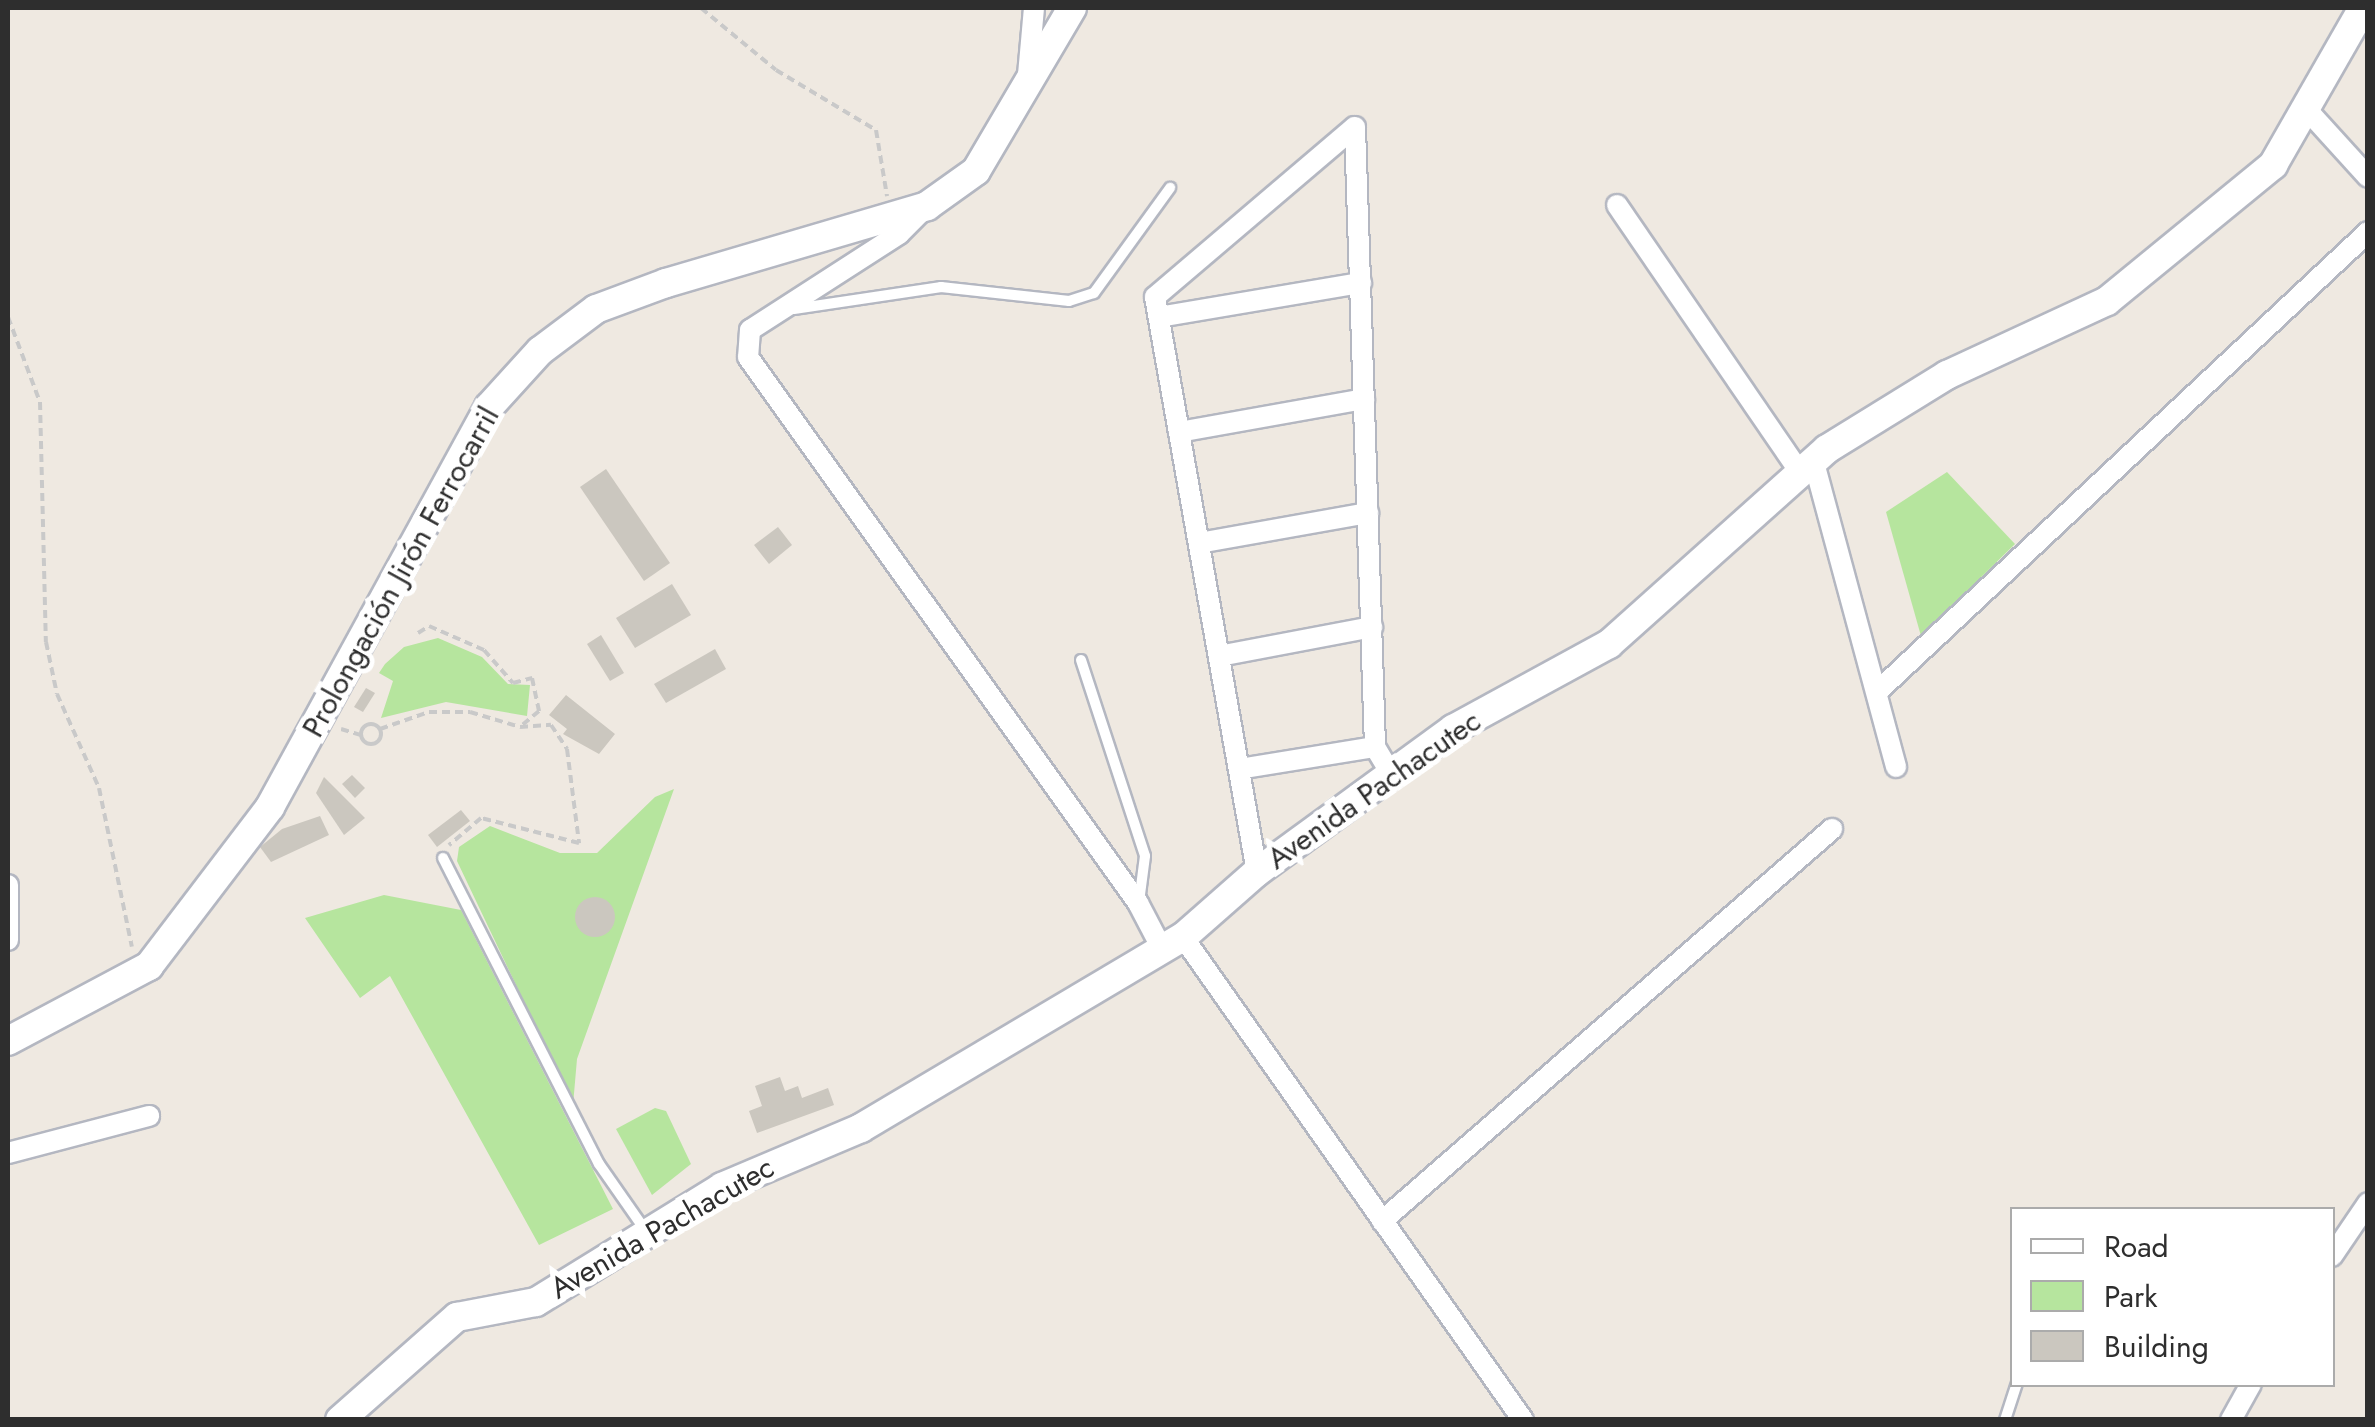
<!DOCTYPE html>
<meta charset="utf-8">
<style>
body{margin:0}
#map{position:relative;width:2375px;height:1427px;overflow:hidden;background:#efe9e1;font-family:Jost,sans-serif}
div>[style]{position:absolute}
.green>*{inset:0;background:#b6e59e}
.building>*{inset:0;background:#cbc7bf}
.round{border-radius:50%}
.path>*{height:4px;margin-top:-2px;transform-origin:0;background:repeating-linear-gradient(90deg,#c9c9c9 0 8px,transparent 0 13px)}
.path>.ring{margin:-2px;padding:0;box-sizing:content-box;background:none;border:4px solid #c9c9c9;border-radius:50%}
.roads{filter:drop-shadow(2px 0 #b4b7c1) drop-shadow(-2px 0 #b4b7c1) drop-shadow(0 2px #b4b7c1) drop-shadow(0 -2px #b4b7c1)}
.lane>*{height:10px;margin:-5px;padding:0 5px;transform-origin:5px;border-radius:5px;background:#fff}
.street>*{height:20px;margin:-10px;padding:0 10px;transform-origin:10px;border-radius:10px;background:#fff}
.secondary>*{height:28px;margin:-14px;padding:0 14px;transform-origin:14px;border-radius:14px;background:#fff}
span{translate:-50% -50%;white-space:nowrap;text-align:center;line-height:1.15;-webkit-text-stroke:10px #fff;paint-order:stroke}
.street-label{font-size:30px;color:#2e2e2e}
.frame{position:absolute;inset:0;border:10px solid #2e2e2e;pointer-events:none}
.legend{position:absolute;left:2010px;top:1207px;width:325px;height:180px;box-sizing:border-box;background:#fff;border:2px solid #ababab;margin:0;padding:12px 18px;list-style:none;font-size:30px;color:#2e2e2e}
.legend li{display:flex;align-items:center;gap:20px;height:50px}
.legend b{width:50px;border:2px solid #ababab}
</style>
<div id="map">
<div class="green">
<div style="clip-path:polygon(1947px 472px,2015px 544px,1921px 636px,1886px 512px)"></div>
<div style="clip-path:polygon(438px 638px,482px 657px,508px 684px,530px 685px,527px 716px,446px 702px,381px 718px,393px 681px,379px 673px,385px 664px,404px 647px)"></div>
<div style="clip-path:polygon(674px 789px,577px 1059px,573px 1105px,457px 861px,459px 847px,490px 826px,560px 853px,597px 853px,655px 797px)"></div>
<div style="clip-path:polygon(384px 895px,461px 910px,613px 1209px,539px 1245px,390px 976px,360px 998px,305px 918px)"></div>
<div style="clip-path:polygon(655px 1108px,666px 1111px,691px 1164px,652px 1195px,616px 1129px)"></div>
</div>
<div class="building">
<div style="clip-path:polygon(606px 469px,670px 563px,644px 581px,580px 487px)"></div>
<div style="clip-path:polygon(778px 527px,792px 545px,769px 564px,754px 545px)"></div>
<div style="clip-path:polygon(672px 584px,691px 615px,635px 648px,616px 618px)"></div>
<div style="clip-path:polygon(601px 635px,624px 673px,610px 681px,587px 644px)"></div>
<div style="clip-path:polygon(715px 649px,726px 669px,666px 703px,654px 684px)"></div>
<div style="clip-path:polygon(366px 688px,375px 693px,363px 712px,354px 707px)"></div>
<div style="clip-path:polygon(566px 695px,615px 734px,599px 754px,563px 734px,567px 729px,549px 715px)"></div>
<div style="clip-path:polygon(352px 775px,365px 788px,355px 798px,342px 784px)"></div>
<div style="clip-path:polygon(324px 777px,365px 818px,344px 835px,316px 793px)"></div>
<div style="clip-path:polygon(461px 810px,470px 821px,437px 847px,428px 835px)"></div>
<div style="clip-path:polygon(320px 816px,329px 835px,271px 862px,260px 847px,282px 829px)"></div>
<div class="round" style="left:575px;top:897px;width:40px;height:40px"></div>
<div style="clip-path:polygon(780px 1077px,785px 1091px,798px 1086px,802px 1098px,828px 1088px,834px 1105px,757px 1133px,749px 1111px,762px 1106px,755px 1086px)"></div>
</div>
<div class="path">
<div style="left:701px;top:8px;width:97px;rotate:39.6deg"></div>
<div style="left:776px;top:70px;width:117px;rotate:31deg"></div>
<div style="left:876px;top:130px;width:67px;rotate:80.5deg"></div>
<div style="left:8px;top:317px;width:91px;rotate:69.4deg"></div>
<div style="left:40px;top:402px;width:240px;rotate:88.6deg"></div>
<div style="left:46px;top:642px;width:53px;rotate:78.1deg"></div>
<div style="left:57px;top:694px;width:103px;rotate:65.9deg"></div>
<div style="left:99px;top:788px;width:162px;rotate:78.3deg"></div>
<div style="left:418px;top:633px;width:13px;rotate:-32deg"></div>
<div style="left:429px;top:626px;width:60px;rotate:23.6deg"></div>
<div style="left:484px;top:650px;width:44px;rotate:48.7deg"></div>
<div style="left:513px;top:683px;width:20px;rotate:-15deg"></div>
<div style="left:532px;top:678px;width:34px;rotate:78deg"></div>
<div style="left:539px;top:711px;width:25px;rotate:140deg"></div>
<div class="ring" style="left:361px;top:724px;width:16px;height:16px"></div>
<div style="left:341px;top:729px;width:21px;rotate:17deg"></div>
<div style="left:380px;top:729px;width:52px;rotate:-19.1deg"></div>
<div style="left:429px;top:712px;width:41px"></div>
<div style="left:470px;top:712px;width:52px;rotate:16.7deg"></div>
<div style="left:520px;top:727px;width:31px;rotate:-4deg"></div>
<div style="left:551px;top:725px;width:29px;rotate:56deg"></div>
<div style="left:567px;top:749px;width:95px;rotate:82.7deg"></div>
<div style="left:579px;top:843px;width:101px;rotate:-165.7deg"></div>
<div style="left:481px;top:818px;width:42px;rotate:139.8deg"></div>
</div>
<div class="roads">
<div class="lane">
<div style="left:794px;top:309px;width:149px;rotate:-8.5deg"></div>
<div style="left:941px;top:287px;width:129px;rotate:6.2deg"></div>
<div style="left:1069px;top:301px;width:26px;rotate:-18deg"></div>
<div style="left:1094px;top:293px;width:130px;rotate:-54.1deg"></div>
<div style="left:1081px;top:660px;width:206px;rotate:71.9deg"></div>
<div style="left:1145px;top:856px;width:46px;rotate:97.4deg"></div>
<div style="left:443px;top:858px;width:343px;rotate:63deg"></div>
<div style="left:599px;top:1164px;width:80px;rotate:55.1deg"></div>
<div style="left:2005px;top:1420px;width:38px;rotate:-72deg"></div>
</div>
<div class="street">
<div style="left:1028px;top:75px;width:67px;rotate:-84.9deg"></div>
<div style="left:2308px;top:111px;width:89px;rotate:47.7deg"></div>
<div style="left:1355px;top:127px;width:620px;rotate:88.15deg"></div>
<div style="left:1375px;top:747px;width:31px;rotate:59deg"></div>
<div style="left:1617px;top:205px;width:324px;rotate:55.6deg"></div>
<div style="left:926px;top:207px;width:38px;rotate:135deg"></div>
<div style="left:899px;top:234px;width:177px;rotate:147.2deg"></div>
<div style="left:750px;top:330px;width:27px;rotate:94deg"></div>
<div style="left:748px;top:357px;width:671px;rotate:54.46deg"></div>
<div style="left:1138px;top:903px;width:50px;rotate:62.4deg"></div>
<div style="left:1159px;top:317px;width:205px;rotate:-9.6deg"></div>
<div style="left:1179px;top:432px;width:188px;rotate:-10.1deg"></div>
<div style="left:1813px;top:459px;width:319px;rotate:74.9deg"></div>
<div style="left:1199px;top:543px;width:172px;rotate:-10.1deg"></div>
<div style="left:1219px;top:656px;width:156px;rotate:-10.7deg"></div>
<div style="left:1877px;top:692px;width:673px;rotate:-43.13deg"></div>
<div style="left:1239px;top:769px;width:138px;rotate:-9.2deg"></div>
<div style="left:1257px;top:872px;width:584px;rotate:-100.06deg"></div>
<div style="left:1155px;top:297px;width:262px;rotate:-40.4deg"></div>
<div style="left:8px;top:885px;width:55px;rotate:90deg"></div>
<div style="left:1183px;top:937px;width:591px;rotate:54.86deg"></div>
<div style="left:8px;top:1153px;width:146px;rotate:-14.7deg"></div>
<div style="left:1382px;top:1221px;width:597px;rotate:-41.06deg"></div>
<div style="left:2332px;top:1256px;width:64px;rotate:-55.8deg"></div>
<div style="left:2231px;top:1420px;width:41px;rotate:-60.9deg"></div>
</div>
<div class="secondary">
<div style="left:8px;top:1041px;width:160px;rotate:-28deg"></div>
<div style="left:149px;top:966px;width:200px;rotate:-52.7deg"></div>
<div style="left:270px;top:807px;width:456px;rotate:-61.3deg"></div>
<div style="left:489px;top:407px;width:76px;rotate:-47.7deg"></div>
<div style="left:540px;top:351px;width:70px;rotate:-36.9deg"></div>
<div style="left:596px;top:309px;width:75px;rotate:-20.4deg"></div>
<div style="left:666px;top:283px;width:272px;rotate:-16.4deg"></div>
<div style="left:927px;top:206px;width:60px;rotate:-35.5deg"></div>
<div style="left:976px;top:171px;width:189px;rotate:-59.5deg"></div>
<div style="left:340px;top:1420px;width:156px;rotate:-41.4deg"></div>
<div style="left:457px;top:1317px;width:80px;rotate:-10.8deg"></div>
<div style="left:536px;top:1302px;width:219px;rotate:-31.7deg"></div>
<div style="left:722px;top:1187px;width:151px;rotate:-23deg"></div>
<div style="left:861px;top:1128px;width:374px;rotate:-30.7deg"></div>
<div style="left:1183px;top:937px;width:98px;rotate:-41.3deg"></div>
<div style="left:1257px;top:872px;width:243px;rotate:-36.1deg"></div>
<div style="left:1453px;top:729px;width:178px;rotate:-28.6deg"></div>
<div style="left:1609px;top:644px;width:292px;rotate:-41.8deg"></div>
<div style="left:1827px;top:449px;width:141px;rotate:-31.7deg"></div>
<div style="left:1947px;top:375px;width:176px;rotate:-24.8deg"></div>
<div style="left:2107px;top:301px;width:215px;rotate:-39.3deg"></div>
<div style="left:2273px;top:165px;width:181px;rotate:-60.2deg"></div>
</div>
</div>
<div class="street-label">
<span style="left:401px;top:572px;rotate:-61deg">Prolongación Jirón Ferrocarril</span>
<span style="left:1374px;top:790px;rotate:-35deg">Avenida Pachacutec</span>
<span style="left:662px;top:1228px;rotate:-30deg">Avenida Pachacutec</span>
</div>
<div class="frame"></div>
<ul class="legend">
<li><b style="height:12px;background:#fff"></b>Road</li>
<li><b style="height:28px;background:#b6e59e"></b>Park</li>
<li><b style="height:28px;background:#cbc7bf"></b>Building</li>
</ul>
</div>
